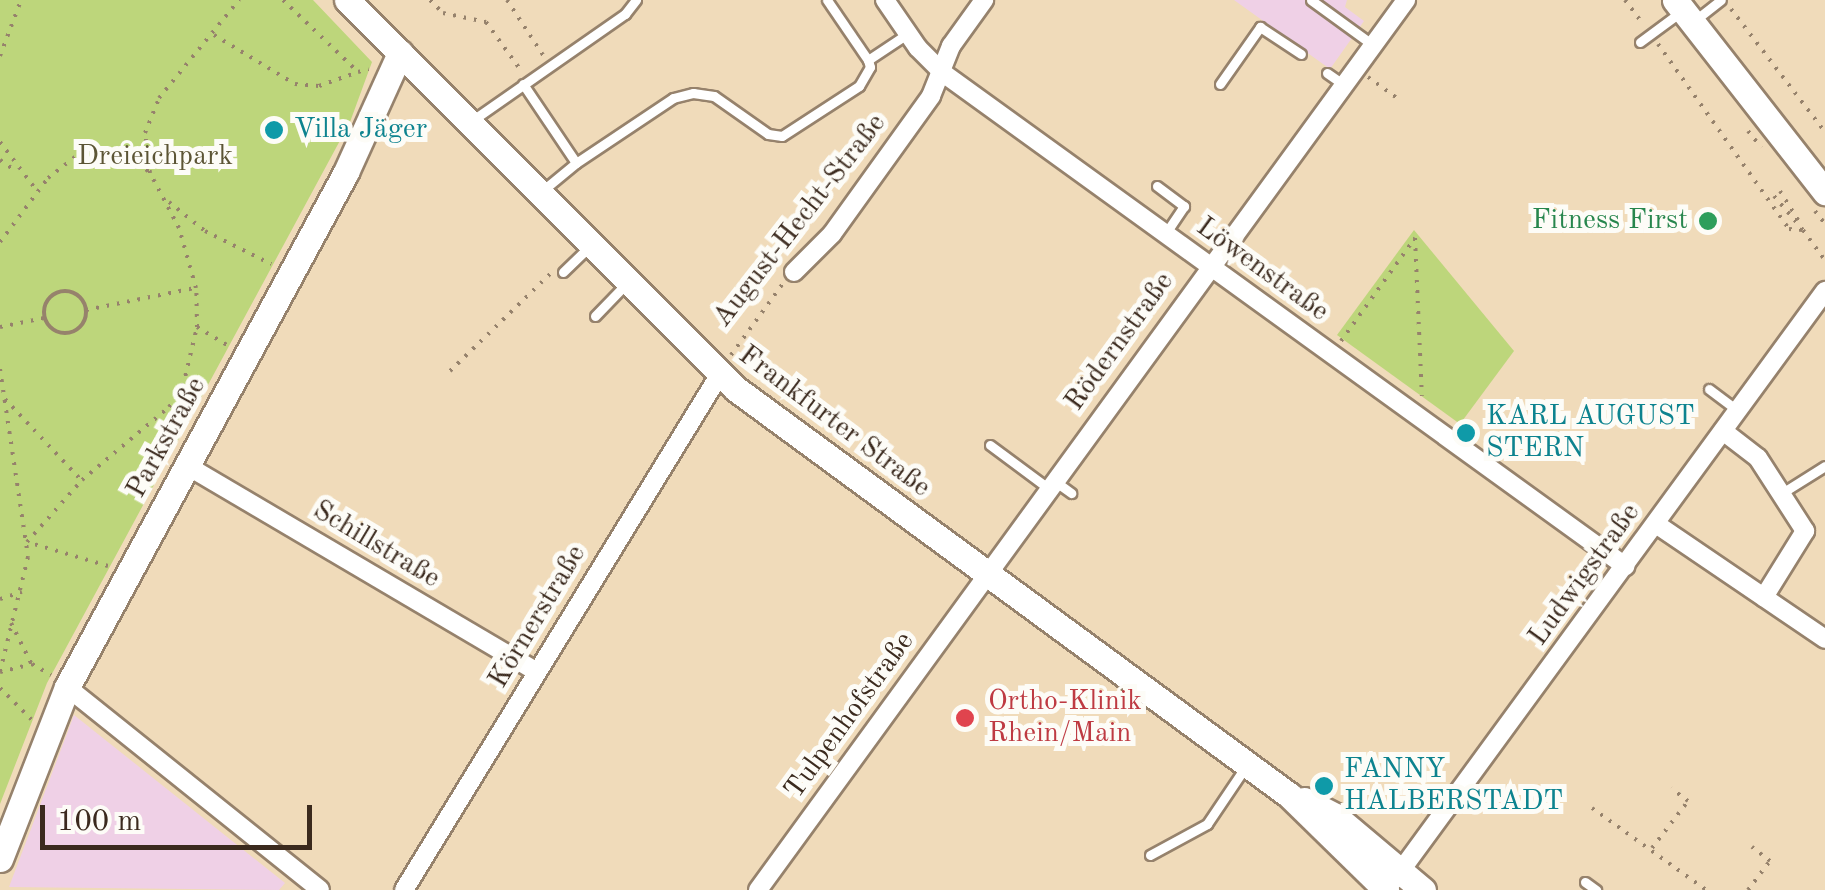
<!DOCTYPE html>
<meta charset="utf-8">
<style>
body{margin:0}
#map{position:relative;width:1825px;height:890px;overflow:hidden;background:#f0dbba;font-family:"Old Standard TT",serif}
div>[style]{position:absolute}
.built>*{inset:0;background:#efd0e6}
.green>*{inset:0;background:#bdd67b}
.path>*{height:4px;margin-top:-2px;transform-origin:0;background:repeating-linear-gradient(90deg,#96826c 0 2.5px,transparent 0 10.5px)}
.path>.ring{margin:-2px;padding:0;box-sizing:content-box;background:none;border:4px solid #96826c;border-radius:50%}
.roads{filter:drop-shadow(2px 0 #96826c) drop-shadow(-2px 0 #96826c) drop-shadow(0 2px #96826c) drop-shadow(0 -2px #96826c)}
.lane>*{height:9px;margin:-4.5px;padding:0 4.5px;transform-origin:4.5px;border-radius:4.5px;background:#fff}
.street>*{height:18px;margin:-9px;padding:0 9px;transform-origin:9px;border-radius:9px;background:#fff}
.secondary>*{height:25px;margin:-12.5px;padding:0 12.5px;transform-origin:12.5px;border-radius:12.5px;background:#fff}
.dots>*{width:28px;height:28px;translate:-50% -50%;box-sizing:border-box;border:5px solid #fdfcf7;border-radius:50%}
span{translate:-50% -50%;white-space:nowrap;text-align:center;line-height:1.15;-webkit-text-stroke:10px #fdfcf7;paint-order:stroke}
.culture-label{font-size:28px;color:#0d838f}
.left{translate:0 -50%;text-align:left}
.park-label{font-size:28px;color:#5c5535}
.street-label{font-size:28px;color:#3b2a1e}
.leisure-label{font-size:28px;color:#27864d}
.right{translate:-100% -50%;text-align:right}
.health-label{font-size:28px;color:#be3a42}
.scale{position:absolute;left:40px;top:805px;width:272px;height:45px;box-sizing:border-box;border:5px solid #3b2a1e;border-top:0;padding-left:12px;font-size:30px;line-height:35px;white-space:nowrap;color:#3b2a1e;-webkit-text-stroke:8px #fdfcf7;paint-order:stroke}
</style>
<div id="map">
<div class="built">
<div style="clip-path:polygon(1234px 0,1347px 0,1345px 7px,1364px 21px,1330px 69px)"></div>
<div style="clip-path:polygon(74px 715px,285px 883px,279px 890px,9px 887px)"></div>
</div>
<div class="green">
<div style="clip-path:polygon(0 0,313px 0,372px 62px,350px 122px,47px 683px,0 804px)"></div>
<div style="clip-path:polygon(1414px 230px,1514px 351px,1460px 424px,1337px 335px)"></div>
</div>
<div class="path">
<div style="left:283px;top:0;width:104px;rotate:43.8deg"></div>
<div style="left:358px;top:72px;width:11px;rotate:-15deg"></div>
<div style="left:430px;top:0;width:18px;rotate:45deg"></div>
<div style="left:443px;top:13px;width:44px;rotate:11.8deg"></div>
<div style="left:486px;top:22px;width:62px;rotate:54.2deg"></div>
<div style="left:507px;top:0;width:69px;rotate:56.8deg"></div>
<div style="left:1625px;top:0;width:30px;rotate:53deg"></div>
<div style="left:1731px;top:9px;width:155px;rotate:52.6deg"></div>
<div style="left:214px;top:35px;width:95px;rotate:31.2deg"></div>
<div style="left:295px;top:84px;width:24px;rotate:5deg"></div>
<div style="left:319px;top:86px;width:41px;rotate:-19.7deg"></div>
<div style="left:1658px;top:44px;width:227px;rotate:54.7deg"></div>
<div style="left:1789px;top:229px;width:14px;rotate:4deg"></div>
<div style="left:1803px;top:230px;width:37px;rotate:54deg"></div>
<div style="left:0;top:56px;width:60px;rotate:-69.4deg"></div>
<div style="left:1368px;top:77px;width:41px;rotate:36deg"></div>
<div style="left:300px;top:114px;width:45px;rotate:27.7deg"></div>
<div style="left:1748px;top:131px;width:21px;rotate:51deg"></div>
<div style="left:0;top:142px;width:61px;rotate:52.9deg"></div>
<div style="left:0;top:160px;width:19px;rotate:35deg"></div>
<div style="left:1780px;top:191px;width:38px;rotate:58deg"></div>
<div style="left:1774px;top:196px;width:45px;rotate:49.5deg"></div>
<div style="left:169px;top:202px;width:46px;rotate:38.9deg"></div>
<div style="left:205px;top:231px;width:74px;rotate:26.6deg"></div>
<div style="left:1815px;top:211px;width:16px;rotate:52deg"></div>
<div style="left:0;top:242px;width:80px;rotate:-53.1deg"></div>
<div style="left:48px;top:178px;width:39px;rotate:-38deg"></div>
<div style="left:79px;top:154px;width:20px;rotate:-18deg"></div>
<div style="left:98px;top:148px;width:16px;rotate:11deg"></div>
<div style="left:114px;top:151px;width:17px;rotate:17deg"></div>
<div style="left:130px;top:156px;width:26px;rotate:40deg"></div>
<div class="ring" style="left:44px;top:291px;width:38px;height:38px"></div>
<div style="left:86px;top:310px;width:111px;rotate:-11.4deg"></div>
<div style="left:0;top:327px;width:45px;rotate:-11.6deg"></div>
<div style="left:197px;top:327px;width:35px;rotate:31deg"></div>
<div style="left:1341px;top:341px;width:127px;rotate:-54.3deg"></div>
<div style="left:1415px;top:238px;width:158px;rotate:87.5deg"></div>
<div style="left:731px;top:355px;width:90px;rotate:-54deg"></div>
<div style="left:0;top:369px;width:190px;rotate:81.5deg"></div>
<div style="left:28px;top:557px;width:118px;rotate:103.7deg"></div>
<div style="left:450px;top:371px;width:142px;rotate:-44.1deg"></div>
<div style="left:5px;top:399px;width:110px;rotate:46.8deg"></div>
<div style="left:108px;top:566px;width:84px;rotate:-163.5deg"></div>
<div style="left:27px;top:542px;width:83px;rotate:-48.4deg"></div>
<div style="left:82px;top:480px;width:114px;rotate:-40deg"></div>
<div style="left:169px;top:407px;width:25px;rotate:-56deg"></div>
<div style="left:183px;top:386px;width:61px;rotate:-76.7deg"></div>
<div style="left:197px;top:327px;width:39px;rotate:-91deg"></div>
<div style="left:196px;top:288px;width:62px;rotate:-105.8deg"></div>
<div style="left:179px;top:228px;width:62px;rotate:-117.8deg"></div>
<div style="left:150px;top:173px;width:40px;rotate:-97.1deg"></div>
<div style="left:145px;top:133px;width:38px;rotate:-68deg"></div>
<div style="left:159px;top:98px;width:127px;rotate:-50.8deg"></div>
<div style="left:0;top:599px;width:23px;rotate:-18deg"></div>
<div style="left:11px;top:623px;width:45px;rotate:63.4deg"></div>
<div style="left:0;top:672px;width:33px;rotate:-14deg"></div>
<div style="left:32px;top:664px;width:22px;rotate:30deg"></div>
<div style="left:0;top:688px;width:45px;rotate:45deg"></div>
<div style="left:1592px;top:808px;width:140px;rotate:35.7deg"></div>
<div style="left:1652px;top:848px;width:59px;rotate:-52.5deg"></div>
<div style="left:1688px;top:801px;width:21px;rotate:-143deg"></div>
<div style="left:1748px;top:890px;width:36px;rotate:-53deg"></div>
<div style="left:1770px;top:861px;width:23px;rotate:-142deg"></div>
</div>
<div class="roads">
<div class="lane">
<div style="left:827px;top:0;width:73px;rotate:55.7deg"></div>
<div style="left:1311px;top:0;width:77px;rotate:36deg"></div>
<div style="left:1694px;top:21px;width:34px;rotate:-38deg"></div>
<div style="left:1640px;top:42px;width:52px;rotate:-36.4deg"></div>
<div style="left:1327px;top:73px;width:21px;rotate:35deg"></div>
<div style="left:523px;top:84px;width:95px;rotate:56.1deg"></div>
<div style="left:576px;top:163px;width:117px;rotate:-33.8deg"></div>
<div style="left:673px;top:98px;width:21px;rotate:-14deg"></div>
<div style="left:693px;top:93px;width:21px;rotate:8deg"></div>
<div style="left:714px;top:96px;width:66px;rotate:35.1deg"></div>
<div style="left:768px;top:134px;width:14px;rotate:8deg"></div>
<div style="left:782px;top:136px;width:92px;rotate:-33deg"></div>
<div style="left:859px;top:86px;width:22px;rotate:-60deg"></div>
<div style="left:870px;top:67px;width:7px;rotate:-106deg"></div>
<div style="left:868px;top:60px;width:47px;rotate:-33.7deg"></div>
<div style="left:1220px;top:84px;width:70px;rotate:-54.9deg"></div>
<div style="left:1260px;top:27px;width:49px;rotate:33.4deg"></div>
<div style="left:470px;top:122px;width:189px;rotate:-34.9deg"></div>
<div style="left:625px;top:14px;width:18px;rotate:-52deg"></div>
<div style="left:1157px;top:186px;width:34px;rotate:37deg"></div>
<div style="left:1184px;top:206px;width:34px;rotate:124deg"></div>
<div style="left:542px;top:191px;width:44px;rotate:-39.5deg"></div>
<div style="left:563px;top:272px;width:36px;rotate:-44deg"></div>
<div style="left:595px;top:316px;width:45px;rotate:-45.9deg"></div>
<div style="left:1709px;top:389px;width:36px;rotate:37deg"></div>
<div style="left:990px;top:445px;width:72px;rotate:36.6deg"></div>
<div style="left:1056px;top:482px;width:19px;rotate:36deg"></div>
<div style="left:1782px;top:493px;width:51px;rotate:-32.1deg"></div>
<div style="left:1150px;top:855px;width:65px;rotate:-28.5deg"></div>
<div style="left:1207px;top:824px;width:70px;rotate:-56.1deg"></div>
<div style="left:1585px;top:882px;width:14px;rotate:36deg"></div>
</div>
<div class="street">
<div style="left:885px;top:0;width:58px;rotate:55.5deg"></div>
<div style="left:918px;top:48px;width:35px;rotate:45deg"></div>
<div style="left:943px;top:73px;width:842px;rotate:35.86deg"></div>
<div style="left:794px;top:272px;width:54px;rotate:-45deg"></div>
<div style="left:832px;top:234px;width:170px;rotate:-54.3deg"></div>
<div style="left:931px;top:96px;width:54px;rotate:-68.2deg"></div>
<div style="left:951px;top:46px;width:57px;rotate:-54.3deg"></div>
<div style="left:1723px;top:431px;width:44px;rotate:37.6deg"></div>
<div style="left:1758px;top:458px;width:87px;rotate:57.2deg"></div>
<div style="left:1805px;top:531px;width:78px;rotate:121.8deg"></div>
<div style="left:186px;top:465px;width:407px;rotate:30.5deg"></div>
<div style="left:1656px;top:524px;width:204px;rotate:34.2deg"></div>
<div style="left:67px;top:687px;width:324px;rotate:38.7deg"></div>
<div style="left:1394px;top:880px;width:730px;rotate:-53.81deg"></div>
<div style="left:404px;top:890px;width:605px;rotate:-58.52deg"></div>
<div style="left:758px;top:890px;width:1101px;rotate:-53.94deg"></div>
</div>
<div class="secondary">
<div style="left:347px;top:0;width:550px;rotate:45deg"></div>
<div style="left:736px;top:389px;width:686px;rotate:36.29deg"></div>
<div style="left:1289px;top:795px;width:136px;rotate:44.4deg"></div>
<div style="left:1675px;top:0;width:244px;rotate:52deg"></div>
<div style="left:1304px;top:800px;width:35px;rotate:27deg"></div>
<div style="left:1335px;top:816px;width:115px;rotate:40.1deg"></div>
<div style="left:0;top:859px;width:185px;rotate:-68.7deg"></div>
<div style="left:67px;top:687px;width:586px;rotate:-61.55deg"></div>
<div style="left:346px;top:172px;width:131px;rotate:-65.6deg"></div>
</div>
</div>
<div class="dots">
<div style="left:274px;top:130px;background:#0f9aa8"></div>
<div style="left:1708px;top:221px;background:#2e9e5b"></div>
<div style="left:1466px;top:433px;background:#0f9aa8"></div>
<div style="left:965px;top:718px;background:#e0444e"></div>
<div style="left:1324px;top:786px;background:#0f9aa8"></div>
</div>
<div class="culture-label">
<span class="left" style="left:294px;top:130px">Villa Jäger</span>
<span class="left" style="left:1486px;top:433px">KARL AUGUST<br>STERN</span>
<span class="left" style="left:1344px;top:786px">FANNY<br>HALBERSTADT</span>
</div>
<div class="park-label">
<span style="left:155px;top:157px">Dreieichpark</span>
</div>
<div class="street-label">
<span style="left:800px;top:221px;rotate:-52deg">August-Hecht-Straße</span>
<span style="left:1262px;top:270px;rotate:36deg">Löwenstraße</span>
<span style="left:1120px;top:342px;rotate:-54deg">Rödernstraße</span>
<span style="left:834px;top:422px;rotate:37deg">Frankfurter Straße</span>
<span style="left:167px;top:438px;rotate:-61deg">Parkstraße</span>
<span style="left:376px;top:545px;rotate:31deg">Schillstraße</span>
<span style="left:1585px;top:575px;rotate:-54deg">Ludwigstraße</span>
<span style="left:538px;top:617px;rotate:-59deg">Körnerstraße</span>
<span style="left:850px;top:716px;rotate:-54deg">Tulpenhofstraße</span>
</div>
<div class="leisure-label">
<span class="right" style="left:1688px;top:221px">Fitness First</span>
</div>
<div class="health-label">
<span class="left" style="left:988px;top:718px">Ortho-Klinik<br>Rhein/Main</span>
</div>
<div class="scale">100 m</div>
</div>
